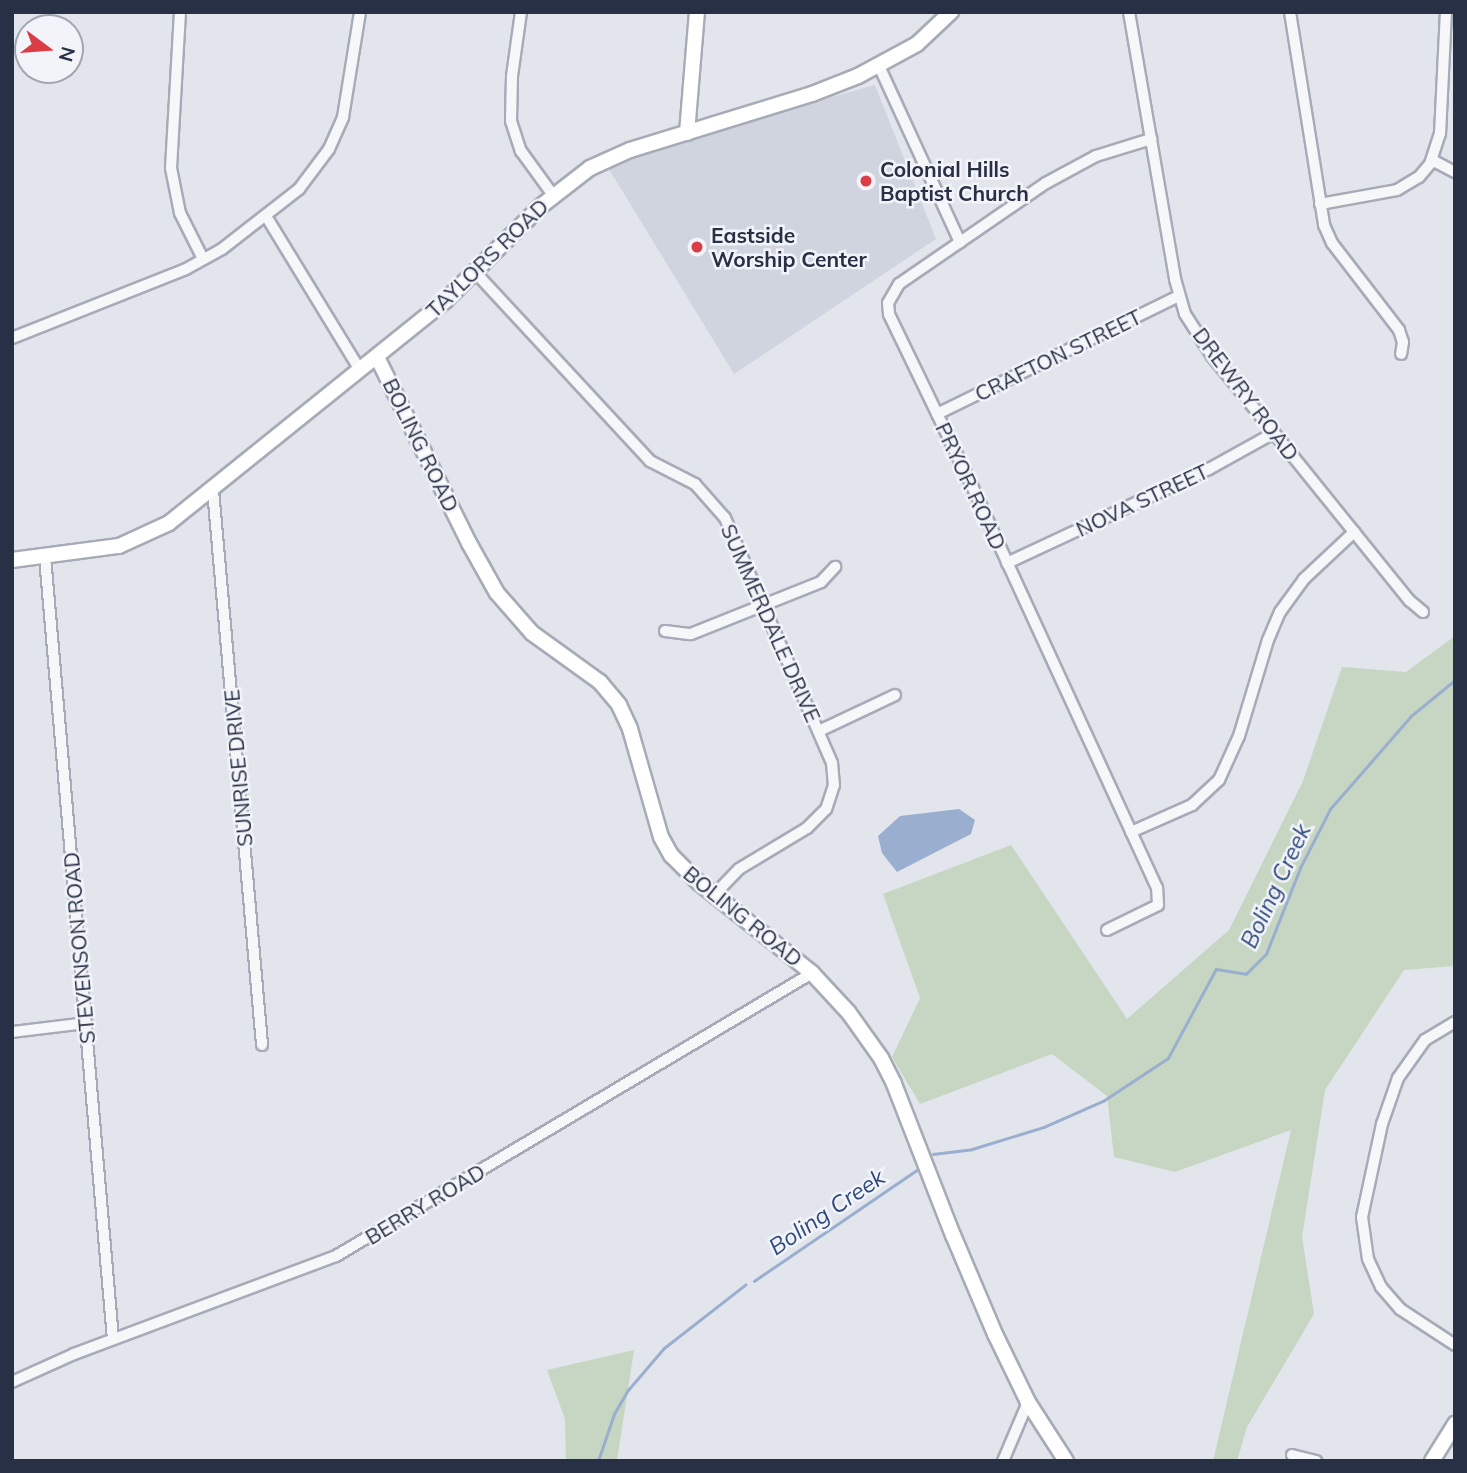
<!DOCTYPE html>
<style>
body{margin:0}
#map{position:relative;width:1467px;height:1473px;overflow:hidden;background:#e2e5ec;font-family:Mulish,sans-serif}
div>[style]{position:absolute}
.built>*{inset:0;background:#d0d4de}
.green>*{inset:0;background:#c6d6c2}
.water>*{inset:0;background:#9aafcf}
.stream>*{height:2.5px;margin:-1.25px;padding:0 1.25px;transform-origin:1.25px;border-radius:1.25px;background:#9aafcf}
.roads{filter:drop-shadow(2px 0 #a6abb7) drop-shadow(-2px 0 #a6abb7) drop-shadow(0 2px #a6abb7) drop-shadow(0 -2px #a6abb7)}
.street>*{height:10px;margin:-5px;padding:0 5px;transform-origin:5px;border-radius:5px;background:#f5f7f9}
.secondary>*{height:14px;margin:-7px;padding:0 7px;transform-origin:7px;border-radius:7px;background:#fff}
.dots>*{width:19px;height:19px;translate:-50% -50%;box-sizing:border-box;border:4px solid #f2f4f9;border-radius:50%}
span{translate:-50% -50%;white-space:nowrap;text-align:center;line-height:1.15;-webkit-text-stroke:5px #f2f4f9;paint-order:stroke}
.poi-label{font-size:21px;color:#283046;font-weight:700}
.left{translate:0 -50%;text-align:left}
.street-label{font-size:21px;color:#283046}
.water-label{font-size:23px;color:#2e4a7e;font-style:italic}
.frame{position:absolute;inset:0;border:14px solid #283046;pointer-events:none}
.north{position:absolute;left:14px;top:14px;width:70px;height:70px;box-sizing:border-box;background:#f2f4f9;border:2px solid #a1a6b1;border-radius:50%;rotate:106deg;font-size:19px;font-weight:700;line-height:28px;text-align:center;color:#283046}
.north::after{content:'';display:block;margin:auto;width:24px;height:32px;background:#db3d46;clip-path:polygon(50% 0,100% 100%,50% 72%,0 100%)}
</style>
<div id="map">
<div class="built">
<div style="clip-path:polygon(875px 85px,936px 239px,734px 374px,604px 161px)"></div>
</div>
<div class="green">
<div style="clip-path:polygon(1455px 636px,1455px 966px,1404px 970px,1325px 1090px,1302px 1237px,1314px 1314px,1247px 1427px,1237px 1461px,1213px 1461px,1291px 1130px,1175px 1172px,1114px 1157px,1107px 1096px,1052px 1054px,920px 1104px,892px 1057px,920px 998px,883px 894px,1011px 845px,1127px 1019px,1229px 930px,1303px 781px,1342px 667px,1406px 672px)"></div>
<div style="clip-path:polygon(634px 1350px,617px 1461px,566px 1461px,565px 1419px,547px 1370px)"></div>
</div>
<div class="water">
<div style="clip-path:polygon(959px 809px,975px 820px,971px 834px,897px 872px,882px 853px,878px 836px,900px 816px)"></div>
</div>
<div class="stream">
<div style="left:933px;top:1154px;width:39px;rotate:-7deg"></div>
<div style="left:972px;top:1149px;width:75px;rotate:-17deg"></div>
<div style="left:1044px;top:1127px;width:64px;rotate:-23.8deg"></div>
<div style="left:1103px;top:1101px;width:78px;rotate:-33.5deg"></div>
<div style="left:1168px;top:1058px;width:101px;rotate:-61.7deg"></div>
<div style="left:1216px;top:969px;width:30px;rotate:9deg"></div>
<div style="left:1246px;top:974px;width:28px;rotate:-45deg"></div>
<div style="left:1266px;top:954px;width:92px;rotate:-68.4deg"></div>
<div style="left:1300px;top:868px;width:66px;rotate:-63deg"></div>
<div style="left:1330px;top:809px;width:123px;rotate:-48.9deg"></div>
<div style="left:1411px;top:716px;width:57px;rotate:-39.3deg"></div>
<div style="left:754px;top:1281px;width:197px;rotate:-34.3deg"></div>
<div style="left:598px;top:1461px;width:50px;rotate:-71.2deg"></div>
<div style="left:614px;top:1414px;width:28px;rotate:-60deg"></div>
<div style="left:628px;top:1390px;width:55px;rotate:-49.4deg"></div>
<div style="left:664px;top:1348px;width:103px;rotate:-37.9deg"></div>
</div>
<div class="roads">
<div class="street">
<div style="left:180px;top:12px;width:156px;rotate:93.3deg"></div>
<div style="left:171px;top:168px;width:46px;rotate:78.7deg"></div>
<div style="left:180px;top:213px;width:51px;rotate:63.4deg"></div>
<div style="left:521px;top:12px;width:65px;rotate:98deg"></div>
<div style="left:512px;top:76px;width:45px;rotate:91.3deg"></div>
<div style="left:511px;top:121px;width:32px;rotate:72deg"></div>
<div style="left:521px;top:151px;width:54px;rotate:54deg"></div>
<div style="left:1129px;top:12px;width:271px;rotate:80.2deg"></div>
<div style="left:1175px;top:279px;width:36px;rotate:74deg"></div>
<div style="left:1185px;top:314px;width:50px;rotate:57.3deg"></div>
<div style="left:1212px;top:356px;width:315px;rotate:51.1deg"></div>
<div style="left:1410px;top:601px;width:17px;rotate:40deg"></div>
<div style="left:1290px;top:12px;width:216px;rotate:80.9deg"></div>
<div style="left:1324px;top:225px;width:20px;rotate:66deg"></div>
<div style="left:1332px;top:243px;width:110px;rotate:52.4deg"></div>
<div style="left:1399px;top:330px;width:13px;rotate:72deg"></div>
<div style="left:1403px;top:342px;width:12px;rotate:99deg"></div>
<div style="left:879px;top:66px;width:194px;rotate:65.3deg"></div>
<div style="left:1432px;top:160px;width:26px;rotate:28deg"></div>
<div style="left:1320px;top:204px;width:78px;rotate:-10.3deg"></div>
<div style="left:1397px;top:190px;width:26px;rotate:-31deg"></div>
<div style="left:1419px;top:177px;width:17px;rotate:-50deg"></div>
<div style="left:1430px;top:164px;width:32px;rotate:-72deg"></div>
<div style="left:1440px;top:134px;width:122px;rotate:-87.2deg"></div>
<div style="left:266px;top:216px;width:180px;rotate:58.6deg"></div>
<div style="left:476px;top:273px;width:256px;rotate:47.2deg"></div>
<div style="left:650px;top:461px;width:51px;rotate:27.1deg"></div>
<div style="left:695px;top:484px;width:45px;rotate:48.6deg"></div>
<div style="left:725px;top:518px;width:267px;rotate:66.4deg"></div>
<div style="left:832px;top:763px;width:22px;rotate:85deg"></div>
<div style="left:834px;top:785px;width:25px;rotate:108deg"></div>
<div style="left:826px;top:809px;width:27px;rotate:135deg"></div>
<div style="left:807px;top:828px;width:79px;rotate:148.9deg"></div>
<div style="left:739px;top:869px;width:35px;rotate:134deg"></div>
<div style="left:12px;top:338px;width:187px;rotate:-21.6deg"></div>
<div style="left:186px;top:269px;width:41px;rotate:-29.1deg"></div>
<div style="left:222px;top:249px;width:98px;rotate:-37.9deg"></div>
<div style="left:299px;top:189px;width:50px;rotate:-53.1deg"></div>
<div style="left:329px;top:149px;width:35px;rotate:-66deg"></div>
<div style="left:343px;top:117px;width:106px;rotate:-80.8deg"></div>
<div style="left:937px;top:414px;width:269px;rotate:-26deg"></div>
<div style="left:213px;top:490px;width:557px;rotate:84.95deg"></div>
<div style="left:45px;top:557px;width:785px;rotate:85.03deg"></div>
<div style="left:1007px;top:563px;width:223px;rotate:-25deg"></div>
<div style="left:1209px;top:469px;width:74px;rotate:-29deg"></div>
<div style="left:665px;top:631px;width:26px;rotate:7deg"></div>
<div style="left:691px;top:634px;width:140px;rotate:-21.8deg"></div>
<div style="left:821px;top:582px;width:21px;rotate:-47deg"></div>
<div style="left:819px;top:731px;width:84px;rotate:-25.3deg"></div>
<div style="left:1131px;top:832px;width:67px;rotate:-23.9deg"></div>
<div style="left:1192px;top:805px;width:37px;rotate:-43deg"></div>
<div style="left:1219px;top:780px;width:48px;rotate:-65.6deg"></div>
<div style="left:1239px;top:736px;width:100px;rotate:-73.2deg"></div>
<div style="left:1268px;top:640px;width:30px;rotate:-67deg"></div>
<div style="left:1280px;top:612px;width:41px;rotate:-54deg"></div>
<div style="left:1304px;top:579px;width:69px;rotate:-43.2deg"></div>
<div style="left:1107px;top:930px;width:57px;rotate:-26.1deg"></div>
<div style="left:1158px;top:905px;width:17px;rotate:-93deg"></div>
<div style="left:1157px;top:888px;width:440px;rotate:-114.7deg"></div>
<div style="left:973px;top:488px;width:193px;rotate:-115.8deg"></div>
<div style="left:889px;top:314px;width:11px;rotate:-95deg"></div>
<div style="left:888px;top:303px;width:22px;rotate:-60deg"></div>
<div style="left:899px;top:284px;width:178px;rotate:-34.5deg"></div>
<div style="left:1046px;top:183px;width:57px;rotate:-28.4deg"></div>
<div style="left:1096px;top:156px;width:58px;rotate:-17.2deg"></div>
<div style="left:1455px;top:1022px;width:35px;rotate:149deg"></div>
<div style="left:1425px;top:1040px;width:47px;rotate:125.4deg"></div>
<div style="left:1398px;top:1078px;width:49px;rotate:109.2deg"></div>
<div style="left:1382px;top:1124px;width:95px;rotate:102.1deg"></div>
<div style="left:1362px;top:1217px;width:42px;rotate:81.9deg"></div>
<div style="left:1368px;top:1259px;width:31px;rotate:65deg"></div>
<div style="left:1381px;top:1287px;width:29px;rotate:49deg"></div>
<div style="left:1400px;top:1309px;width:66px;rotate:33.2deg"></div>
<div style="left:12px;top:1032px;width:75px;rotate:-6.9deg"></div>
<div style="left:12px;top:1382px;width:68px;rotate:-24.3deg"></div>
<div style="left:74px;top:1354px;width:280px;rotate:-20.5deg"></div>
<div style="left:336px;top:1256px;width:554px;rotate:-30.73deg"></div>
<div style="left:1292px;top:1455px;width:25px;rotate:14deg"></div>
<div style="left:1003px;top:1461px;width:64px;rotate:-67deg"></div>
</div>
<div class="secondary">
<div style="left:687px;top:133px;width:121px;rotate:-85.3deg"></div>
<div style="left:377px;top:357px;width:208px;rotate:63.7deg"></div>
<div style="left:469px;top:543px;width:57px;rotate:60.8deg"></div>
<div style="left:497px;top:593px;width:53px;rotate:48.8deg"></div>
<div style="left:532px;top:633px;width:84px;rotate:35.8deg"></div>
<div style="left:600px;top:682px;width:30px;rotate:50deg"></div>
<div style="left:619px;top:705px;width:26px;rotate:65deg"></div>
<div style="left:630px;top:729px;width:112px;rotate:74deg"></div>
<div style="left:661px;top:837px;width:21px;rotate:61deg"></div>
<div style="left:671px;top:855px;width:38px;rotate:45deg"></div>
<div style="left:698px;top:882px;width:146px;rotate:38.6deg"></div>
<div style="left:812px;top:973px;width:54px;rotate:47.2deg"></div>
<div style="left:849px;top:1013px;width:55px;rotate:54.6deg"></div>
<div style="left:881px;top:1058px;width:29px;rotate:63deg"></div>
<div style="left:894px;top:1084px;width:162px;rotate:68.7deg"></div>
<div style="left:953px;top:1235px;width:108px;rotate:67deg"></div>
<div style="left:995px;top:1334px;width:76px;rotate:64.1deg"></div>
<div style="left:1028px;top:1402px;width:70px;rotate:57.2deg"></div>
<div style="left:12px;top:560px;width:108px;rotate:-7.5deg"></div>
<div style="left:119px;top:546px;width:55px;rotate:-24.7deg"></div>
<div style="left:169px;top:523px;width:354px;rotate:-38.8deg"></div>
<div style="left:445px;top:301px;width:135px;rotate:-44.7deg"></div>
<div style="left:541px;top:206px;width:62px;rotate:-37.8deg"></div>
<div style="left:590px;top:168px;width:44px;rotate:-24.2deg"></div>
<div style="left:630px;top:150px;width:190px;rotate:-17.1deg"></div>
<div style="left:812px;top:94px;width:49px;rotate:-21.4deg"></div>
<div style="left:858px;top:76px;width:67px;rotate:-28.5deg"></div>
<div style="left:917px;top:44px;width:47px;rotate:-43.3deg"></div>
<div style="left:1432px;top:1461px;width:44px;rotate:-58.1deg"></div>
</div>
</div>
<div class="dots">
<div style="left:866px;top:181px;background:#db3d46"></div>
<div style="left:697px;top:247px;background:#db3d46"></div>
</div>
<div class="poi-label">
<span class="left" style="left:880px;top:181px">Colonial Hills<br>Baptist Church</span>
<span class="left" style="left:711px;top:247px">Eastside<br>Worship Center</span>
</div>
<div class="street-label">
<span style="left:487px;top:258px;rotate:-44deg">TAYLORS ROAD</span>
<span style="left:1058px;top:355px;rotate:-26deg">CRAFTON STREET</span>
<span style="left:1246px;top:394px;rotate:53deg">DREWRY ROAD</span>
<span style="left:421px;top:445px;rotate:64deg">BOLING ROAD</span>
<span style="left:971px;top:486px;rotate:65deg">PRYOR ROAD</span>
<span style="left:1142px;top:500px;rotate:-25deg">NOVA STREET</span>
<span style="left:771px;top:623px;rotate:66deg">SUMMERDALE DRIVE</span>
<span style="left:238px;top:768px;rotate:-95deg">SUNRISE DRIVE</span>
<span style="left:743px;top:916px;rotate:39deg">BOLING ROAD</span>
<span style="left:79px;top:948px;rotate:-95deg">STEVENSON ROAD</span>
<span style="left:425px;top:1204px;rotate:-31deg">BERRY ROAD</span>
</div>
<div class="water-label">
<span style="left:1276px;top:886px;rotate:-65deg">Boling Creek</span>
<span style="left:827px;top:1212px;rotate:-34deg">Boling Creek</span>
</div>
<div class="frame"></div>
<div class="north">N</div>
</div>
